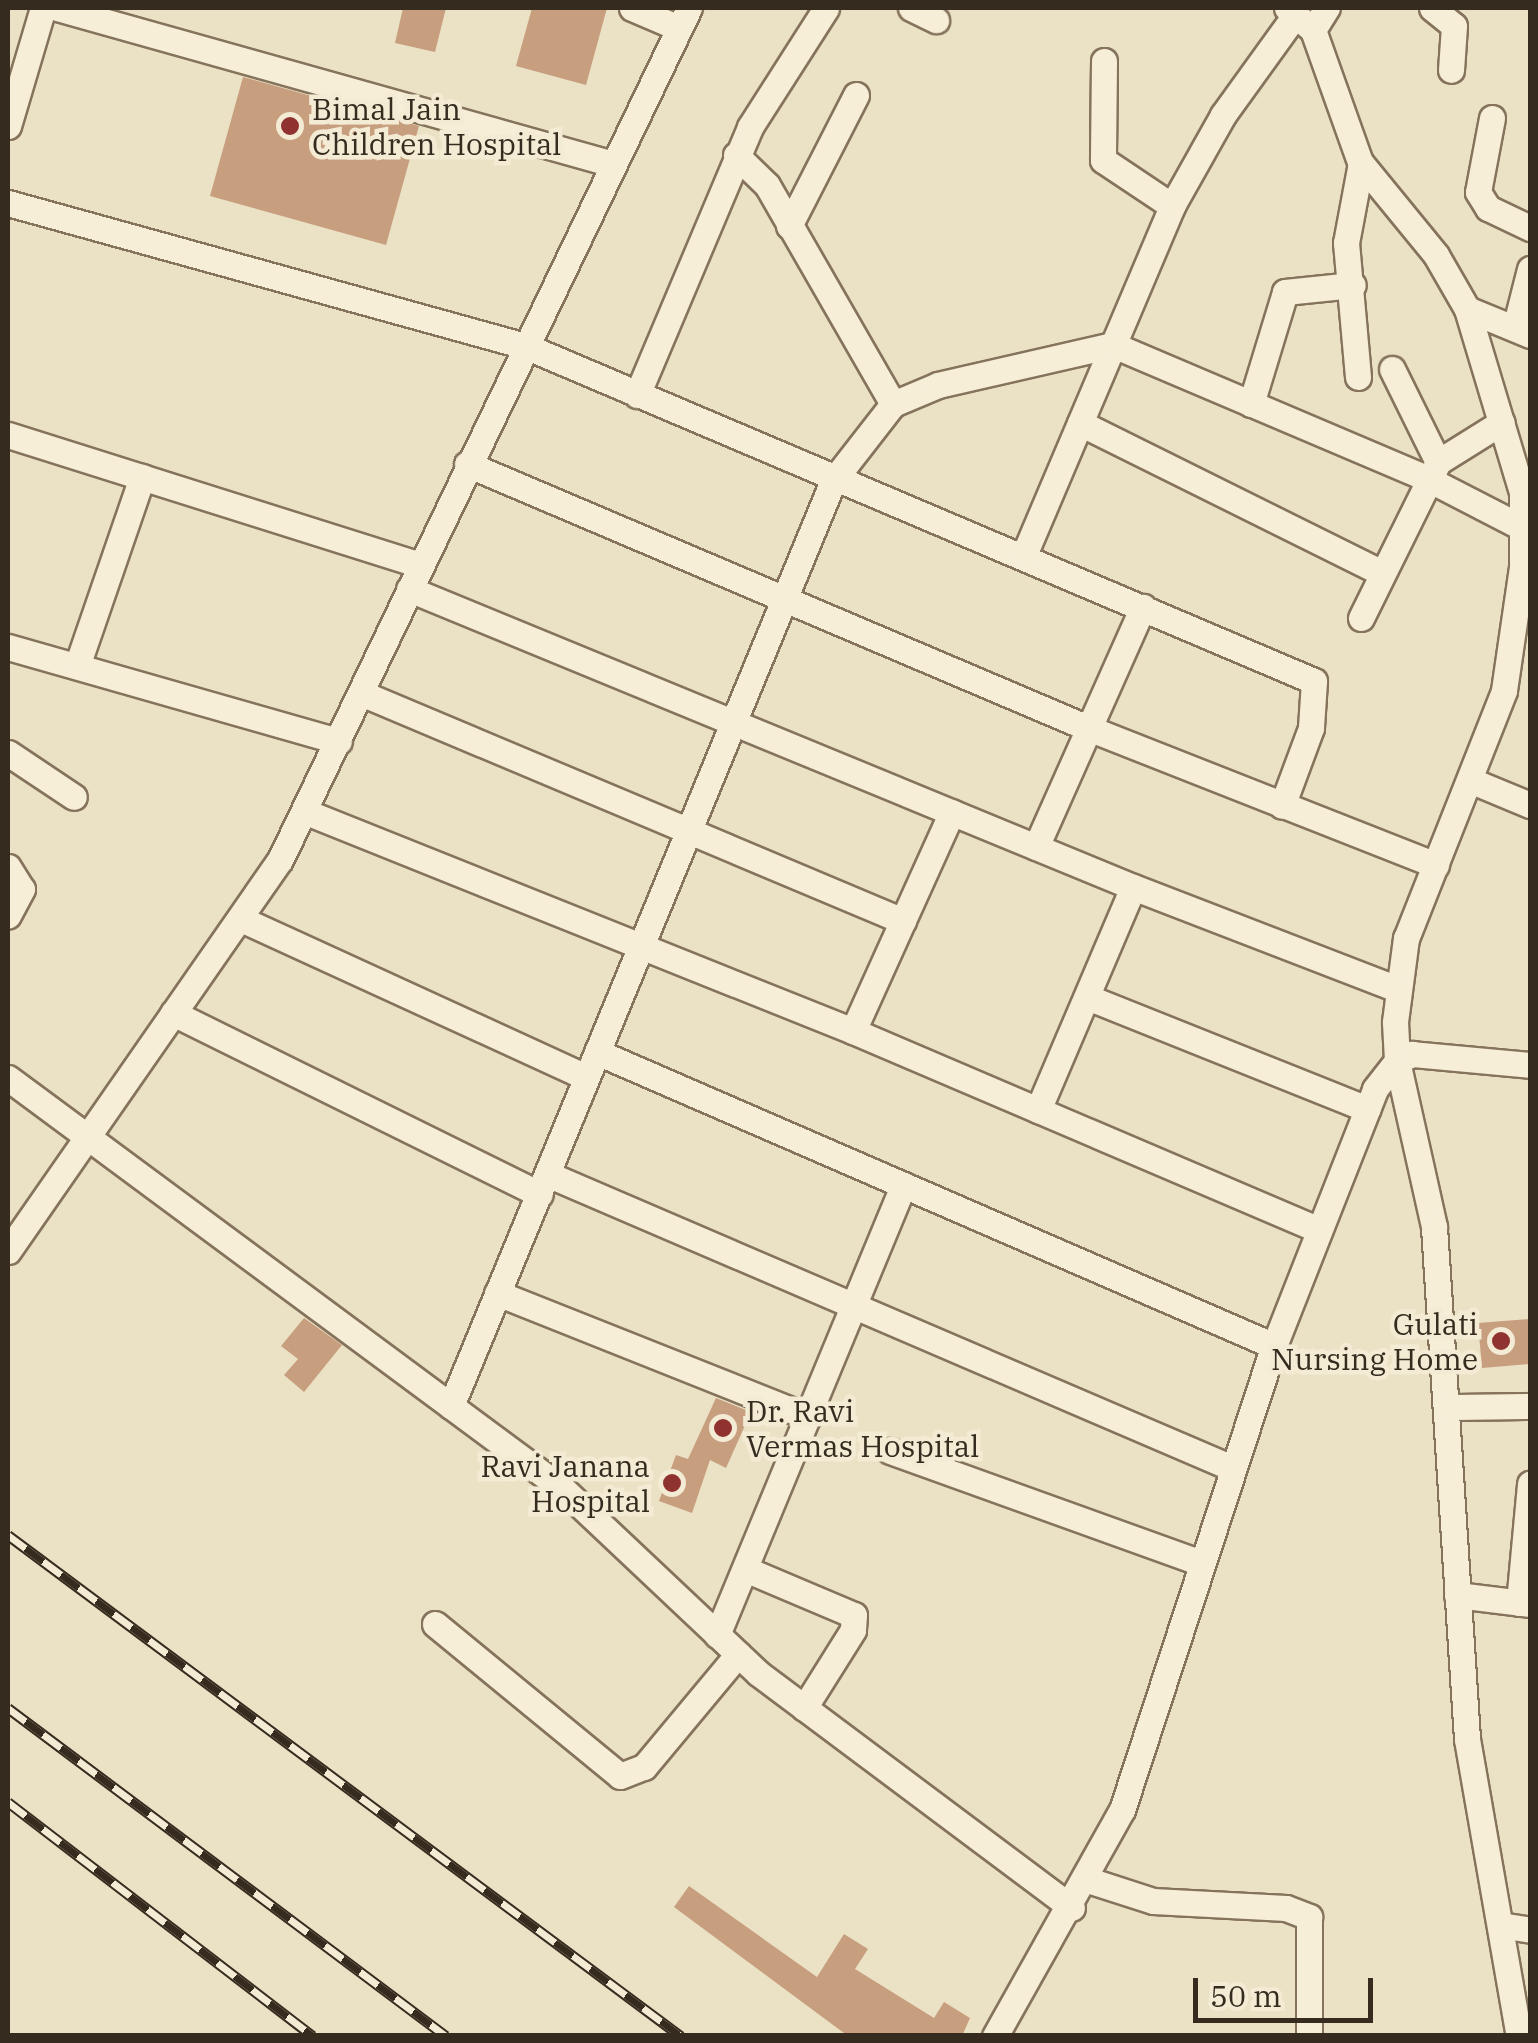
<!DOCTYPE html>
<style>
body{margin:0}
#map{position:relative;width:1538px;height:2043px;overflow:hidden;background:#ebe1c5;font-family:"IBM Plex Serif",serif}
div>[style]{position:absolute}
.building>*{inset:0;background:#c79e7e}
.roads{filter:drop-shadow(2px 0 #85735c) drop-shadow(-2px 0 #85735c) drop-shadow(0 2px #85735c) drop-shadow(0 -2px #85735c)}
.minor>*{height:25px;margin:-12.5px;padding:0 12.5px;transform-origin:12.5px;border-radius:12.5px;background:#f7eed8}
.rail>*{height:11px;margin-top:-5.5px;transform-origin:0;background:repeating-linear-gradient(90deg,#f3ebd4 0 22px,#362b1f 0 44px);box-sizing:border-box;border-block:2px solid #362b1f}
.dots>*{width:28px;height:28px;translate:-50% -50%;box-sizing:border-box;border:5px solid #f3ebd4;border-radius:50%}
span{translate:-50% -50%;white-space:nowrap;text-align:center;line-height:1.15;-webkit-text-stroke:9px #f3ebd4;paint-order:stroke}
.poi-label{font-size:30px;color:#362b1f}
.left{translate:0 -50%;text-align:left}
.right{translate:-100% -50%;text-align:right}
.frame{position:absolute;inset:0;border:10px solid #362b1f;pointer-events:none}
.scale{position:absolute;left:1193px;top:1978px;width:180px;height:45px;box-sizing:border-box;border:5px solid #362b1f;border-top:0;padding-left:12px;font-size:30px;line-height:35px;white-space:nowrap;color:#362b1f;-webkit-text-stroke:8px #f3ebd4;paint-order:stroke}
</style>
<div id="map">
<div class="building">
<div style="clip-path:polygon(403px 8px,446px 8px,435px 52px,395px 43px)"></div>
<div style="clip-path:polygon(532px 8px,607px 8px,586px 85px,516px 66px)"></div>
<div style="clip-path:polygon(243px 77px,419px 126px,386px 245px,210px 196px)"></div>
<div style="clip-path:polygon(304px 1318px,342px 1345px,304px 1392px,284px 1375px,298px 1359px,281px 1346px)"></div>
<div style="clip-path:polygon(1530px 1319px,1530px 1364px,1482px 1368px,1478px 1323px)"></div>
<div style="clip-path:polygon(716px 1398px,751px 1412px,726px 1468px,710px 1460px,692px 1513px,659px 1501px,676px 1455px,688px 1459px)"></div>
<div style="clip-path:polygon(689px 1886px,817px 1977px,844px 1934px,868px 1949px,855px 1969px,934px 2018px,944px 2002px,970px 2018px,962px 2036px,848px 2036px,674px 1907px)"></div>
</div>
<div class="roads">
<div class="minor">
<div style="left:57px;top:8px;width:577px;rotate:15.67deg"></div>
<div style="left:632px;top:8px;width:51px;rotate:23.1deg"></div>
<div style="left:911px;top:8px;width:28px;rotate:26deg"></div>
<div style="left:1287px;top:8px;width:34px;rotate:40deg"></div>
<div style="left:1313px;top:30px;width:140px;rotate:70.4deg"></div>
<div style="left:1360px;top:162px;width:120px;rotate:50.7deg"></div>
<div style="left:1436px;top:255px;width:62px;rotate:60.1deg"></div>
<div style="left:1467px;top:309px;width:191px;rotate:73.3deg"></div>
<div style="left:1522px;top:492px;width:75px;rotate:90deg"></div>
<div style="left:1522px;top:567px;width:125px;rotate:98.3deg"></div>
<div style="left:1504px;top:691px;width:266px;rotate:111.6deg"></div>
<div style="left:1406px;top:938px;width:85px;rotate:97.5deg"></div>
<div style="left:1395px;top:1022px;width:39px;rotate:87deg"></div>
<div style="left:1397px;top:1061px;width:170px;rotate:77.4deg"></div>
<div style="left:1434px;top:1227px;width:513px;rotate:86.31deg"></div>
<div style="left:1467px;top:1739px;width:302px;rotate:80.1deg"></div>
<div style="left:1432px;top:8px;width:28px;rotate:39deg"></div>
<div style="left:1454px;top:26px;width:44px;rotate:93.9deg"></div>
<div style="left:1313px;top:30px;width:26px;rotate:-58deg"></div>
<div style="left:1104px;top:61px;width:99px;rotate:90.6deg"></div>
<div style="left:1103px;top:160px;width:83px;rotate:33.7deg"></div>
<div style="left:1492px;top:118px;width:75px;rotate:100.7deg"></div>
<div style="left:1478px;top:192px;width:19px;rotate:58deg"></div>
<div style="left:1488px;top:208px;width:47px;rotate:25.5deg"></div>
<div style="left:8px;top:126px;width:123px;rotate:-73.5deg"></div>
<div style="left:736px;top:155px;width:43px;rotate:44.1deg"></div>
<div style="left:767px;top:185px;width:253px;rotate:60.1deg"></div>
<div style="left:8px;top:203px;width:536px;rotate:15.46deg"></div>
<div style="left:525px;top:346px;width:857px;rotate:23.01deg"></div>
<div style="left:1314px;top:681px;width:47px;rotate:93.7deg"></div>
<div style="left:1311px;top:728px;width:83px;rotate:110.4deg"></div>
<div style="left:789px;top:226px;width:147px;rotate:-62.9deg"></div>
<div style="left:1467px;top:309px;width:68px;rotate:22.4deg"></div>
<div style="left:1515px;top:328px;width:61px;rotate:-75.7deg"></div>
<div style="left:1392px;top:369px;width:104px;rotate:63.7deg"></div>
<div style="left:1358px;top:377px;width:135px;rotate:-95.1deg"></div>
<div style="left:1346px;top:243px;width:81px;rotate:-79.4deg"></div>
<div style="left:637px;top:395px;width:291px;rotate:-67.1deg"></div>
<div style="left:750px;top:127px;width:141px;rotate:-57.4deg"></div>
<div style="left:1251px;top:404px;width:117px;rotate:-73.1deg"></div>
<div style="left:1285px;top:292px;width:68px;rotate:-5.9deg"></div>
<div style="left:1080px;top:423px;width:335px;rotate:26.4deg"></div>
<div style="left:8px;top:435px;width:432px;rotate:17.5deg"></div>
<div style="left:467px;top:464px;width:675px;rotate:23.03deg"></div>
<div style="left:1088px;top:728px;width:374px;rotate:21.5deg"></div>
<div style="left:1024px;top:555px;width:379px;rotate:-67deg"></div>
<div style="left:1172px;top:206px;width:104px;rotate:-60.7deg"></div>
<div style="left:1223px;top:115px;width:123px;rotate:-54.2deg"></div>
<div style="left:409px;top:589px;width:783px;rotate:22.37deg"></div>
<div style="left:1133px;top:887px;width:284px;rotate:21.1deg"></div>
<div style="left:1361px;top:618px;width:174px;rotate:-63.7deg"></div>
<div style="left:1438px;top:462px;width:75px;rotate:-32deg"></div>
<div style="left:8px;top:647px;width:344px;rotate:15.9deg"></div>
<div style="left:77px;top:666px;width:200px;rotate:-71deg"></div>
<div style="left:361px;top:693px;width:588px;rotate:22.81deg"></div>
<div style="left:8px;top:753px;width:79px;rotate:33.7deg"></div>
<div style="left:1472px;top:781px;width:63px;rotate:22.5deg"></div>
<div style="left:306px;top:812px;width:589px;rotate:21.82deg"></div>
<div style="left:853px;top:1031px;width:507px;rotate:23.12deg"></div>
<div style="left:1036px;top:847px;width:263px;rotate:-66deg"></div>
<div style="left:8px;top:867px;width:26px;rotate:58deg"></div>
<div style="left:22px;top:889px;width:30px;rotate:118deg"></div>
<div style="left:241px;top:919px;width:379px;rotate:24.6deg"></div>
<div style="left:1087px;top:997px;width:302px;rotate:21.8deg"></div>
<div style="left:173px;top:1013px;width:409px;rotate:26.3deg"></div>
<div style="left:853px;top:1031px;width:240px;rotate:-65.7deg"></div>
<div style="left:597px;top:1052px;width:738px;rotate:23.47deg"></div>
<div style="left:8px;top:1078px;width:691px;rotate:36.52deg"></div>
<div style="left:563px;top:1489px;width:268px;rotate:43.3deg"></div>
<div style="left:758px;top:1673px;width:392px;rotate:36.8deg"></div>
<div style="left:1038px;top:1110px;width:242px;rotate:-66.9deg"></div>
<div style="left:547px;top:1174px;width:745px;rotate:23.23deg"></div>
<div style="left:8px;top:1251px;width:476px;rotate:-55.2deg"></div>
<div style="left:280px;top:860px;width:945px;rotate:-64.36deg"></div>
<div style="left:497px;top:1293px;width:335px;rotate:21.7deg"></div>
<div style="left:451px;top:1406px;width:1001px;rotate:-67.56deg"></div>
<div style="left:833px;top:481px;width:98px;rotate:-52.1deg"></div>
<div style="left:893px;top:404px;width:49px;rotate:-22.9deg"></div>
<div style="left:938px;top:385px;width:180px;rotate:-12.9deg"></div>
<div style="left:1113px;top:345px;width:342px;rotate:23deg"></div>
<div style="left:1428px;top:479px;width:109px;rotate:27.3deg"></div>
<div style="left:1450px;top:1407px;width:80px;rotate:-0.7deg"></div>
<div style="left:890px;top:1451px;width:331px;rotate:19.8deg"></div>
<div style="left:745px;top:1569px;width:118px;rotate:22.9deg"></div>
<div style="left:854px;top:1615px;width:15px;rotate:94deg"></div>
<div style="left:853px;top:1630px;width:92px;rotate:122.1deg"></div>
<div style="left:1457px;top:1595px;width:74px;rotate:7deg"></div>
<div style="left:1519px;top:1603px;width:120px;rotate:-84.7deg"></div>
<div style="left:435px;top:1624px;width:239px;rotate:39.4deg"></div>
<div style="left:620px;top:1776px;width:26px;rotate:-21deg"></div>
<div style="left:644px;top:1767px;width:147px;rotate:-50.2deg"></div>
<div style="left:717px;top:1635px;width:487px;rotate:-67.5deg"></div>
<div style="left:1088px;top:1880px;width:68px;rotate:17.9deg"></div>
<div style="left:1153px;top:1901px;width:133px;rotate:3deg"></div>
<div style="left:1286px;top:1908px;width:25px;rotate:21deg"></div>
<div style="left:1309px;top:1917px;width:119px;rotate:90deg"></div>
<div style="left:1500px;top:1925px;width:30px;rotate:9deg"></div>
<div style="left:995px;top:2036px;width:259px;rotate:-60.7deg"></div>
<div style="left:1122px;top:1810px;width:488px;rotate:-71.9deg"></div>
<div style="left:1274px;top:1346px;width:276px;rotate:-68.5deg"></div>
<div style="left:1375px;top:1089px;width:36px;rotate:-52deg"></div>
<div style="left:1397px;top:1061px;width:17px;rotate:-25deg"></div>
<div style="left:1412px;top:1054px;width:119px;rotate:5.3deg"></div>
</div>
</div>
<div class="rail">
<div style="left:8px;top:1535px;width:839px;rotate:36.67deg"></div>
<div style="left:8px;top:1708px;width:547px;rotate:36.83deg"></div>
<div style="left:8px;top:1802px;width:384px;rotate:37.5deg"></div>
</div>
<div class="dots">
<div style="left:290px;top:126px;background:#903230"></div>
<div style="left:1501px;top:1341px;background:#903230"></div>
<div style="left:723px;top:1428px;background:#903230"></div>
<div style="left:672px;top:1483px;background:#903230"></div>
</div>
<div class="poi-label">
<span class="left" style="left:312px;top:126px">Bimal Jain<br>Children Hospital</span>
<span class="right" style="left:1478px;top:1341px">Gulati<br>Nursing Home</span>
<span class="left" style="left:746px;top:1428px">Dr. Ravi<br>Vermas Hospital</span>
<span class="right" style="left:650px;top:1483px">Ravi Janana<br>Hospital</span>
</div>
<div class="frame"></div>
<div class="scale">50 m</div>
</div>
